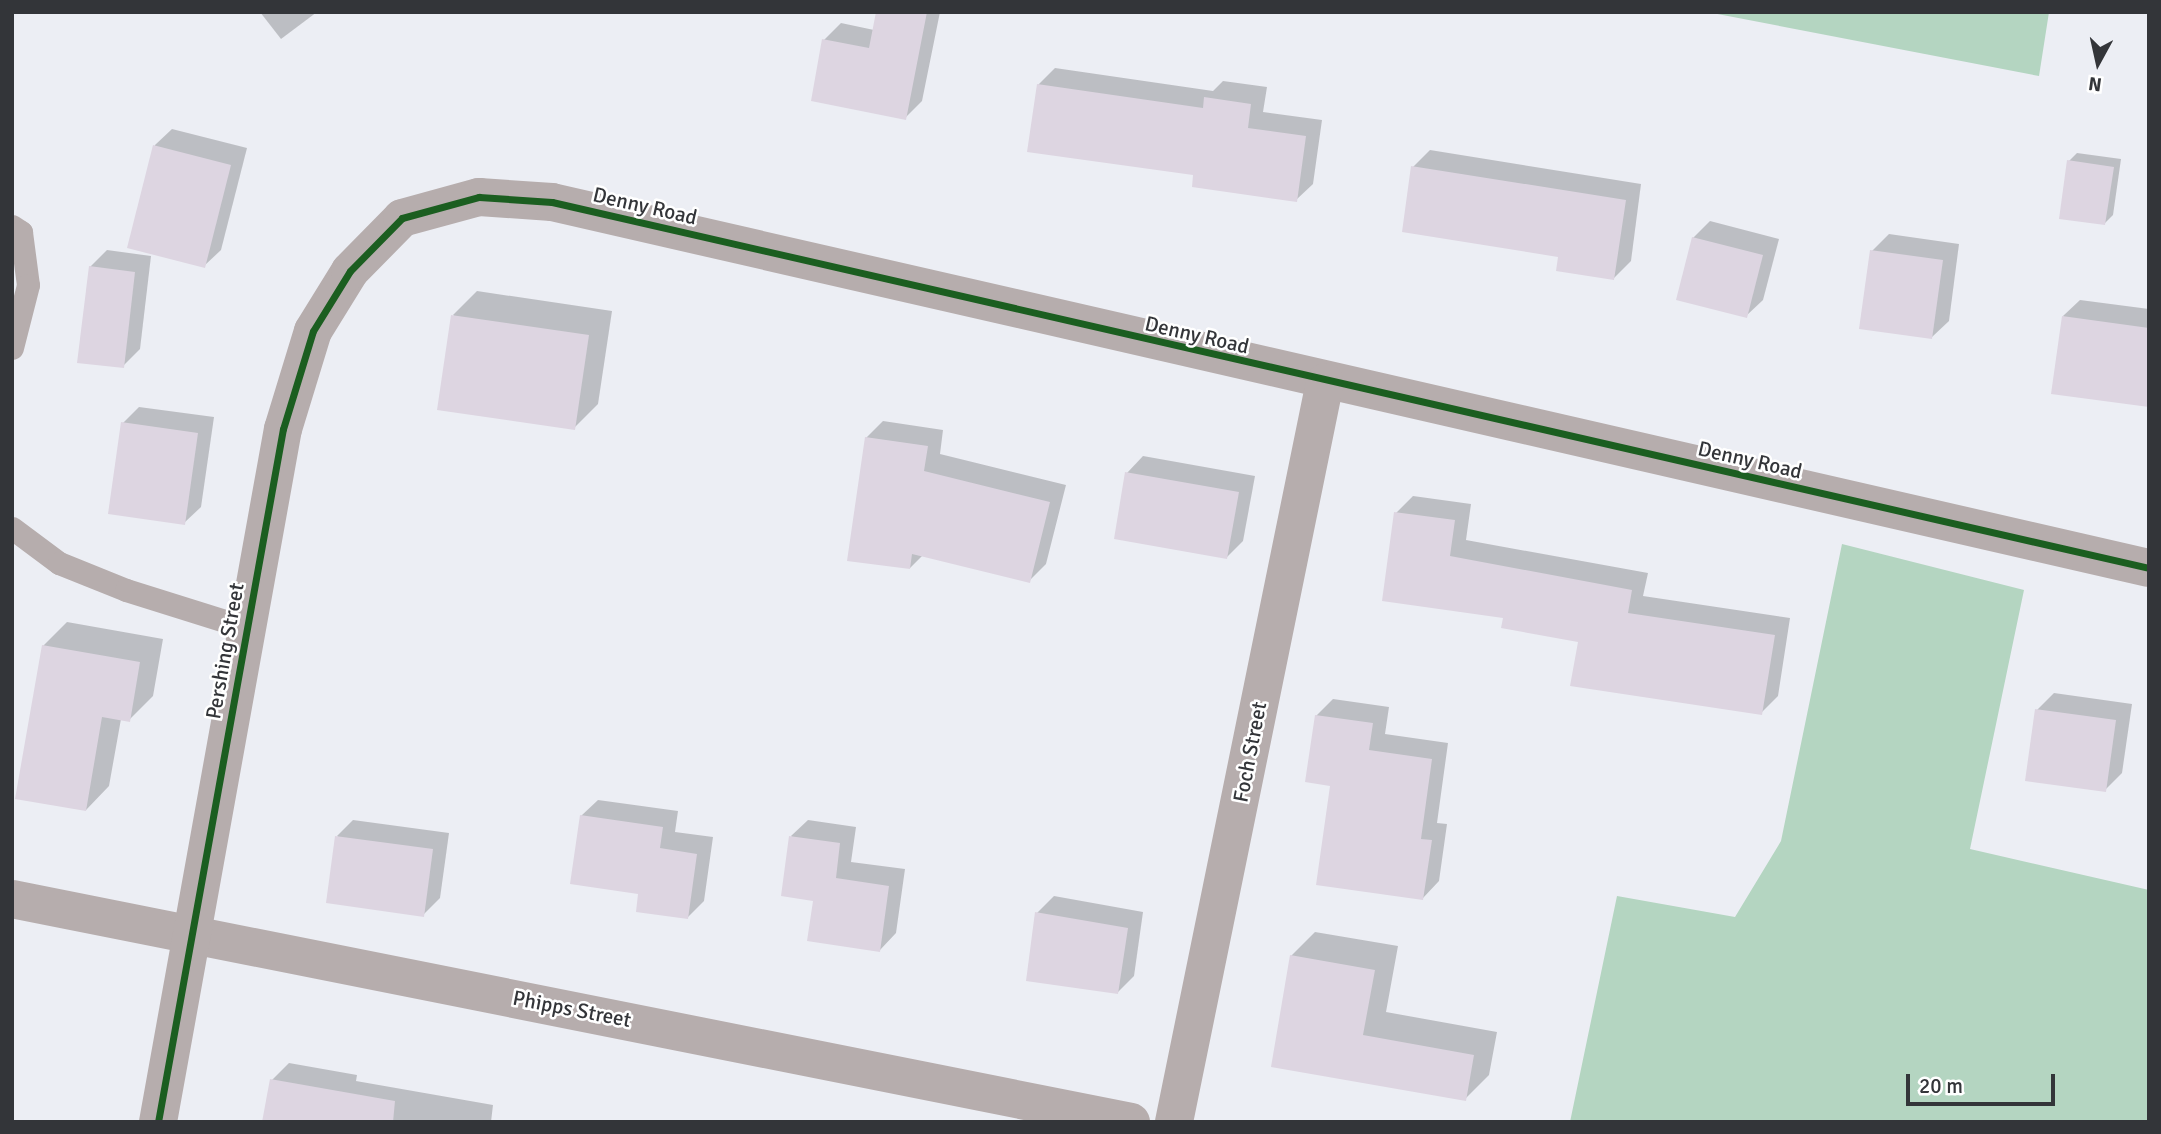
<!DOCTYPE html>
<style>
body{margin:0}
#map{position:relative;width:2161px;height:1134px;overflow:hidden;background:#eceef4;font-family:Signika,sans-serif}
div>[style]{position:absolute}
.forest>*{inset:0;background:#b4d5c1}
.shadow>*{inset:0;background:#0003}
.building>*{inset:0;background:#ddd5e1}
.lane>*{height:23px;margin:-11.5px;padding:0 11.5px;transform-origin:11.5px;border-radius:11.5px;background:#b6adad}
.street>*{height:38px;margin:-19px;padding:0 19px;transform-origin:19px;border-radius:19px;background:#b6adad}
.cycleway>*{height:7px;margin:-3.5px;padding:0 3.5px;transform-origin:3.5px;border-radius:3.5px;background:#1b5e20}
span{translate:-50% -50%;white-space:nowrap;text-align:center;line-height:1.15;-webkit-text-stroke:5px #fff;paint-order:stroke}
.street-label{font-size:21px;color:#333539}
.frame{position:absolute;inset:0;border:14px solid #333539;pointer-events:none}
.north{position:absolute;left:2063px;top:28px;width:70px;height:70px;-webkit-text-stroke:5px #fff;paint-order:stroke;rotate:188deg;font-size:19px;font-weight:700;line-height:28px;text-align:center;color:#333539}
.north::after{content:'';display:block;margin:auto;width:24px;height:32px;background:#333539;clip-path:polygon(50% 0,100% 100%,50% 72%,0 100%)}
.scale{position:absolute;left:1906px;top:1074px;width:149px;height:32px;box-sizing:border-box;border:4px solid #333539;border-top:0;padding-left:9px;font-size:21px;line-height:24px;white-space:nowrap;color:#333539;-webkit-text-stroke:5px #fff;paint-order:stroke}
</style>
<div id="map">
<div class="forest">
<div style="clip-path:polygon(1707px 12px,2049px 12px,2039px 76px)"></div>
<div style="clip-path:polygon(1842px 544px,2024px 590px,1970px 849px,2149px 890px,2149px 1122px,1570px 1122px,1617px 896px,1735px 917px,1781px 841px)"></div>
</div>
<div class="shadow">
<div style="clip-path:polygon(260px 12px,317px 12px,281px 39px)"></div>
<div style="clip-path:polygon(877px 12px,940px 12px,922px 101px,905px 118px,824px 40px,841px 23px,874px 30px)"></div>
<div style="clip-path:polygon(1055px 68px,1213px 91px,1223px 81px,1267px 87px,1263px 112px,1322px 120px,1313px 184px,1296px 200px,1195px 174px,1038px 85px)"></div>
<div style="clip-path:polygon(172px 129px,247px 148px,221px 250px,204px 266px,129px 247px,155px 145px)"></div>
<div style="clip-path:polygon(1430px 150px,1641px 184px,1631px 261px,1614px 278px,1560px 255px,1413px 167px)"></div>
<div style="clip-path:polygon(2077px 153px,2121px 159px,2113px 215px,2105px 223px,2069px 161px)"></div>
<div style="clip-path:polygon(1710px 221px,1779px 239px,1763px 300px,1746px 316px,1693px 238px)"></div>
<div style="clip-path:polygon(1889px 234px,1959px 244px,1949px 321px,1932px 337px,1872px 251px)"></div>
<div style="clip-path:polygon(107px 250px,151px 256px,140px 349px,123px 366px,90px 267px)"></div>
<div style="clip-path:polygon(477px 291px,612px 311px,598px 404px,574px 428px,453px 315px)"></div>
<div style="clip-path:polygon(2080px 300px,2149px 309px,2149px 405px,2063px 316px)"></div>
<div style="clip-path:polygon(139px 407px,214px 417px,201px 507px,184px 523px,123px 423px)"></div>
<div style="clip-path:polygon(883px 421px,943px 430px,940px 454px,1066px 485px,1046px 564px,1029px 581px,923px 555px,910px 568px,866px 438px)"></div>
<div style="clip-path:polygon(1143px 456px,1255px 476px,1243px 541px,1226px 558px,1127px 473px)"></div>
<div style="clip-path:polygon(1413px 496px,1471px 504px,1466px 540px,1648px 573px,1643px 596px,1790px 618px,1778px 696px,1761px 713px,1580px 641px,1505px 617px,1396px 513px)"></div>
<div style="clip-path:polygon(67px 622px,163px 639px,153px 696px,129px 720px,121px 719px,109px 786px,86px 810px,43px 646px)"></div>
<div style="clip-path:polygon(2054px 693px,2132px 704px,2122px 773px,2105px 790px,2037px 710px)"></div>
<div style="clip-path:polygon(1333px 699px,1389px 707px,1385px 734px,1448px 743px,1437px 823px,1447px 824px,1439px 881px,1423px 898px,1332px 784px,1316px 716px)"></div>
<div style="clip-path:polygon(598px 800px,678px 811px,675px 832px,713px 837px,704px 901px,687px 918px,640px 893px,581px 816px)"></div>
<div style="clip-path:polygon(353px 820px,449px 833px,440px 898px,423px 915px,337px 836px)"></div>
<div style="clip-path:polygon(808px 820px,856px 827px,851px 862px,905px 869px,896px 933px,880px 950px,791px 836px)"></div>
<div style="clip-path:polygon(1054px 896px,1143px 912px,1134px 976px,1118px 992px,1037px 913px)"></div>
<div style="clip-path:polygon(1315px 932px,1398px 946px,1386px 1012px,1497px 1032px,1489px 1075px,1465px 1099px,1273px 1065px,1291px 956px)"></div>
<div style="clip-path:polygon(289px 1063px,357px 1075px,356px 1081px,493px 1105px,491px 1122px,264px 1122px,272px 1080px)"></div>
</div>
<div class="building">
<div style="clip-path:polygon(876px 12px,927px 12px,906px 120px,811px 101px,822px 39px,869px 48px)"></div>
<div style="clip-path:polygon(1037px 84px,1203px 108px,1204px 97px,1251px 104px,1248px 128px,1306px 136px,1297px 202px,1192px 187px,1193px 175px,1027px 152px)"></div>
<div style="clip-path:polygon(153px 145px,231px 165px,205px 268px,127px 248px)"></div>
<div style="clip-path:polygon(2067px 160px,2114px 167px,2105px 225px,2059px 219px)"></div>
<div style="clip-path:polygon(1411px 166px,1626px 200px,1614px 280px,1556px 271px,1558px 257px,1402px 232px)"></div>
<div style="clip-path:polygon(1692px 237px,1763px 255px,1747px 318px,1676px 300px)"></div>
<div style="clip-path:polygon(1870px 250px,1943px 260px,1932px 339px,1859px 329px)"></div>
<div style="clip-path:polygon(89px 266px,135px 272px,124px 368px,77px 363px)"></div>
<div style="clip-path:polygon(451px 315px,589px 335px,575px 430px,437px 410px)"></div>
<div style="clip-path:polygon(2062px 316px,2149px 328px,2149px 407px,2051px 394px)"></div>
<div style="clip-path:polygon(121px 422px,198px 433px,185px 525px,108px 514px)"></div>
<div style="clip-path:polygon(865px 437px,928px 446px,924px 471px,1050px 502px,1030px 583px,912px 554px,910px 569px,847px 561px)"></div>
<div style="clip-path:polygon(1125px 472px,1239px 492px,1227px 559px,1114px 539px)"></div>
<div style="clip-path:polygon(1394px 512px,1455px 520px,1450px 556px,1632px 590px,1628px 613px,1775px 635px,1762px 715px,1570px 686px,1578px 642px,1501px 628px,1503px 618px,1382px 601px)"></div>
<div style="clip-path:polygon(42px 645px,140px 662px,130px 722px,102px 717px,86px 811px,15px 799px)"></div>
<div style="clip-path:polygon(2035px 709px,2116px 720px,2106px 792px,2025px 781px)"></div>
<div style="clip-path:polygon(1315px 715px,1373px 723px,1369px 750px,1432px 759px,1421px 839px,1432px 840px,1423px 900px,1316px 885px,1330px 786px,1305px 782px)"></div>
<div style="clip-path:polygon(580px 815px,663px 827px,660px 848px,697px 854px,688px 919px,636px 912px,638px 894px,570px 884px)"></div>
<div style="clip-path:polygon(335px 836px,433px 849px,424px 917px,326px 903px)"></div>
<div style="clip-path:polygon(789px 836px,840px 843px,836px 878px,889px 886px,880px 952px,807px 941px,813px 901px,781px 896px)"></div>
<div style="clip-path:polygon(1035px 912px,1128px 928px,1118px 994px,1026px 981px)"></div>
<div style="clip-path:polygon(1290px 955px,1375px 970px,1363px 1035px,1474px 1055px,1466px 1101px,1271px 1067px)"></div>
<div style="clip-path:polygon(270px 1079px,395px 1101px,393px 1122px,262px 1122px)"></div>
</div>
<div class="lane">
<div style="left:12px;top:226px;width:11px;rotate:34deg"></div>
<div style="left:21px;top:232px;width:53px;rotate:82.5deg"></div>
<div style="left:28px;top:285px;width:65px;rotate:104.3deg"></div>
<div style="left:12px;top:528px;width:59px;rotate:36.7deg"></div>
<div style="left:59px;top:563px;width:72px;rotate:21.9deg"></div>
<div style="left:126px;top:590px;width:127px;rotate:17.4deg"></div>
</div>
<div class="street">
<div style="left:12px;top:899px;width:1141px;rotate:11.27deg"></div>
<div style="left:158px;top:1122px;width:704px;rotate:-79.78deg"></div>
<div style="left:283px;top:429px;width:102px;rotate:-73deg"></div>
<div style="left:313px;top:331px;width:70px;rotate:-58.3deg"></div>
<div style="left:350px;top:271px;width:74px;rotate:-45.5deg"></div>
<div style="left:402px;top:218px;width:80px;rotate:-15.3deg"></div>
<div style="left:479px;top:197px;width:73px;rotate:3.9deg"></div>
<div style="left:552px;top:202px;width:1638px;rotate:12.91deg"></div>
<div style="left:1174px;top:1122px;width:755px;rotate:-78.47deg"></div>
</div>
<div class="cycleway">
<div style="left:158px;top:1122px;width:704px;rotate:-79.78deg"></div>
<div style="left:283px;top:429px;width:102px;rotate:-73deg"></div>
<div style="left:313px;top:331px;width:70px;rotate:-58.3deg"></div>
<div style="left:350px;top:271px;width:74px;rotate:-45.5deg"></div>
<div style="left:402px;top:218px;width:80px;rotate:-15.3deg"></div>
<div style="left:479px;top:197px;width:73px;rotate:3.9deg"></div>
<div style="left:552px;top:202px;width:1638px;rotate:12.91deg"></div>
</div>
<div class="street-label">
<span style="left:645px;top:206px;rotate:13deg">Denny Road</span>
<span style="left:1197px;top:335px;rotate:13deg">Denny Road</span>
<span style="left:1750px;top:460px;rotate:13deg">Denny Road</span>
<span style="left:225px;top:651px;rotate:-80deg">Pershing Street</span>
<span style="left:1250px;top:752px;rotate:-79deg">Foch Street</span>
<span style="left:572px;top:1009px;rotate:11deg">Phipps Street</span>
</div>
<div class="frame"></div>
<div class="north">N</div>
<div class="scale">20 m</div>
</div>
